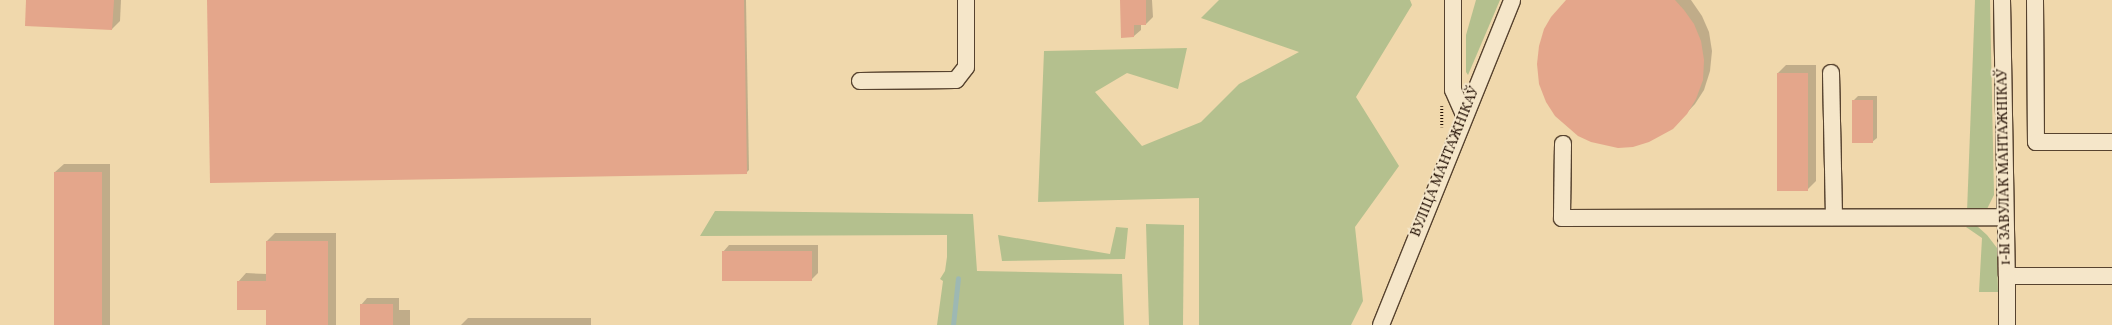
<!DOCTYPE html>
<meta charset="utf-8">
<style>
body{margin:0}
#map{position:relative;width:2112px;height:325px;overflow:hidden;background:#f0d8ac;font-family:Vollkorn,serif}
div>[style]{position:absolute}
.green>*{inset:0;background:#b4c08e}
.shadow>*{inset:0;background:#0003}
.stream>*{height:5px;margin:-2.5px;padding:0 2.5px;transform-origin:2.5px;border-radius:2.5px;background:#9db8b3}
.building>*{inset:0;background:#e4a68b}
.path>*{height:2.5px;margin-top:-1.25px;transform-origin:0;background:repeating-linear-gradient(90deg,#241105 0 1px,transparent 0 3px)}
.roads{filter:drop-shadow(1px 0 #57432f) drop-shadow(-1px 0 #57432f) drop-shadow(0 1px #57432f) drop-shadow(0 -1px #57432f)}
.minor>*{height:16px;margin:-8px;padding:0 8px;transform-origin:8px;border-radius:8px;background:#f5e6c9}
span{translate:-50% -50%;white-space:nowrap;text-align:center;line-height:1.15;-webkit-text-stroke:4px #f5e6c9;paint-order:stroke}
.street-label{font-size:14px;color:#241105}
</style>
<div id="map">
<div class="green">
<div style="clip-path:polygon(1219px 0,1410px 0,1412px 5px,1356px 97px,1399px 166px,1355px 227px,1363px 301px,1351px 325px,1199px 325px,1199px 198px,1038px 202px,1044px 51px,1187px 48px,1178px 89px,1127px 73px,1095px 92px,1142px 146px,1201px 122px,1239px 84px,1299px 52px,1201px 18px)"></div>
<div style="clip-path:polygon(1476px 0,1500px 0,1468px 75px,1466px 72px,1466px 35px)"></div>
<div style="clip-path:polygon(1975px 0,1990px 0,1994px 195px,1987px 209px,1967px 212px)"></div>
<div style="clip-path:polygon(715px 211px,973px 214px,977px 271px,1122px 274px,1124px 325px,937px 325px,943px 281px,940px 279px,945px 271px,947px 257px,947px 235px,700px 236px)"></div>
<div style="clip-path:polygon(1146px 224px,1184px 225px,1183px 325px,1149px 325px)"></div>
<div style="clip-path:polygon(1977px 226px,1987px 235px,1997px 248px,1998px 292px,1979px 292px,1982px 238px,1966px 227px)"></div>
<div style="clip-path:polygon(1116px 227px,1128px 228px,1125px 259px,1002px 261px,998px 235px,1110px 254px)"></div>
</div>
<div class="shadow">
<div style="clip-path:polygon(27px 0,121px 0,120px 21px,112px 29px)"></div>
<div style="clip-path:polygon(208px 0,746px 0,749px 170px,746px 173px)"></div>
<div style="clip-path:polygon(1121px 0,1152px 0,1153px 17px,1146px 24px,1141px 24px,1141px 30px,1134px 36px)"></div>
<div style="clip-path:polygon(1567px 0,1691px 0,1702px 16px,1709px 32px,1712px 51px,1710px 71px,1704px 90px,1695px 104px,1681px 119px)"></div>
<div style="clip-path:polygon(1786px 65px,1816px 65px,1816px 181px,1807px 190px,1778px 190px,1778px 73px)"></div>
<div style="clip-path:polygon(1858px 96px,1877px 96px,1877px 138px,1872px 142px,1853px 101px)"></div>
<div style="clip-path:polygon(64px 164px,110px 164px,110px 325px,55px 325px,55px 172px)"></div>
<div style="clip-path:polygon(275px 233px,336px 233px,336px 325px,267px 325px,267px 309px,238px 282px,246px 273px,267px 274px,267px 241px)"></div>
<div style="clip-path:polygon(729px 245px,818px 245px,818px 273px,811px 280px,723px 252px)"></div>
<div style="clip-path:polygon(367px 298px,399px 298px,399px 310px,410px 310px,410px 325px,361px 325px,361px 305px)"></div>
<div style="clip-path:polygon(468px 318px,591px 318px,591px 325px,461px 325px)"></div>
</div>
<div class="stream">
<div style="left:953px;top:325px;width:47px;rotate:-83.9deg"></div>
</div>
<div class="building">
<div style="clip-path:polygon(26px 0,114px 0,112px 30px,25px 26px)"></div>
<div style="clip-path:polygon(207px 0,744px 0,747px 174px,210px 183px)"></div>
<div style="clip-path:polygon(1120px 0,1146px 0,1146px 25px,1134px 25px,1134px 37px,1121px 38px)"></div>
<div style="clip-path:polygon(1566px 0,1675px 0,1684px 10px,1694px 24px,1701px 41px,1704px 60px,1703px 80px,1696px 99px,1687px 114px,1673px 129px,1649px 142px,1633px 147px,1618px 148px,1591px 142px,1578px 136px,1555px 116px,1546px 102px,1539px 84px,1537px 64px,1539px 46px,1544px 29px,1551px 17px)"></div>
<div style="clip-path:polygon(1777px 73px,1808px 73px,1808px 191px,1777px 191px)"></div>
<div style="clip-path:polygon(1852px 100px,1873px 100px,1873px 143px,1852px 143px)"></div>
<div style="clip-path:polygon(54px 172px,102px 172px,102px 325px,54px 325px)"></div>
<div style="clip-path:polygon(266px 241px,328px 241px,328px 325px,266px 325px,266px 310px,237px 310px,237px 281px,266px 281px)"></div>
<div style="clip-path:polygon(722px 251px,812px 251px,812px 281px,722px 281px)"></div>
<div style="clip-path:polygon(360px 304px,393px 304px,393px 325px,360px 325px)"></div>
</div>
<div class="path">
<div style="left:1442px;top:106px;width:21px;rotate:90deg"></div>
</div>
<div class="roads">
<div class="minor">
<div style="left:1453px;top:0;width:90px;rotate:90deg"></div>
<div style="left:1453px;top:90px;width:27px;rotate:66deg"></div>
<div style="left:2002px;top:0;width:276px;rotate:89deg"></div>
<div style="left:2007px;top:276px;width:105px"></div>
<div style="left:2035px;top:0;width:142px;rotate:89.6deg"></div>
<div style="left:2036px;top:142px;width:76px"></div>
<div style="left:1831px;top:73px;width:144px;rotate:88.8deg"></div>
<div style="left:860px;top:81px;width:96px;rotate:-0.6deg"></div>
<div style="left:956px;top:80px;width:16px;rotate:-52deg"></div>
<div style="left:966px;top:67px;width:67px;rotate:-90deg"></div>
<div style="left:1563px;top:144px;width:74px;rotate:90.8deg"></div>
<div style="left:1562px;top:218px;width:443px;rotate:-0.1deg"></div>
<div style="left:2007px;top:276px;width:49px;rotate:90deg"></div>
<div style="left:1381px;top:325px;width:350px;rotate:-68deg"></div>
</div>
</div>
<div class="street-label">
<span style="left:1446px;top:162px;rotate:-68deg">ВУЛІЦА МАНТАЖНІКАЎ</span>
<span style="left:2005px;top:167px;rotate:-91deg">1-Ы ЗАВУЛАК МАНТАЖНІКАЎ</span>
</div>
</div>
